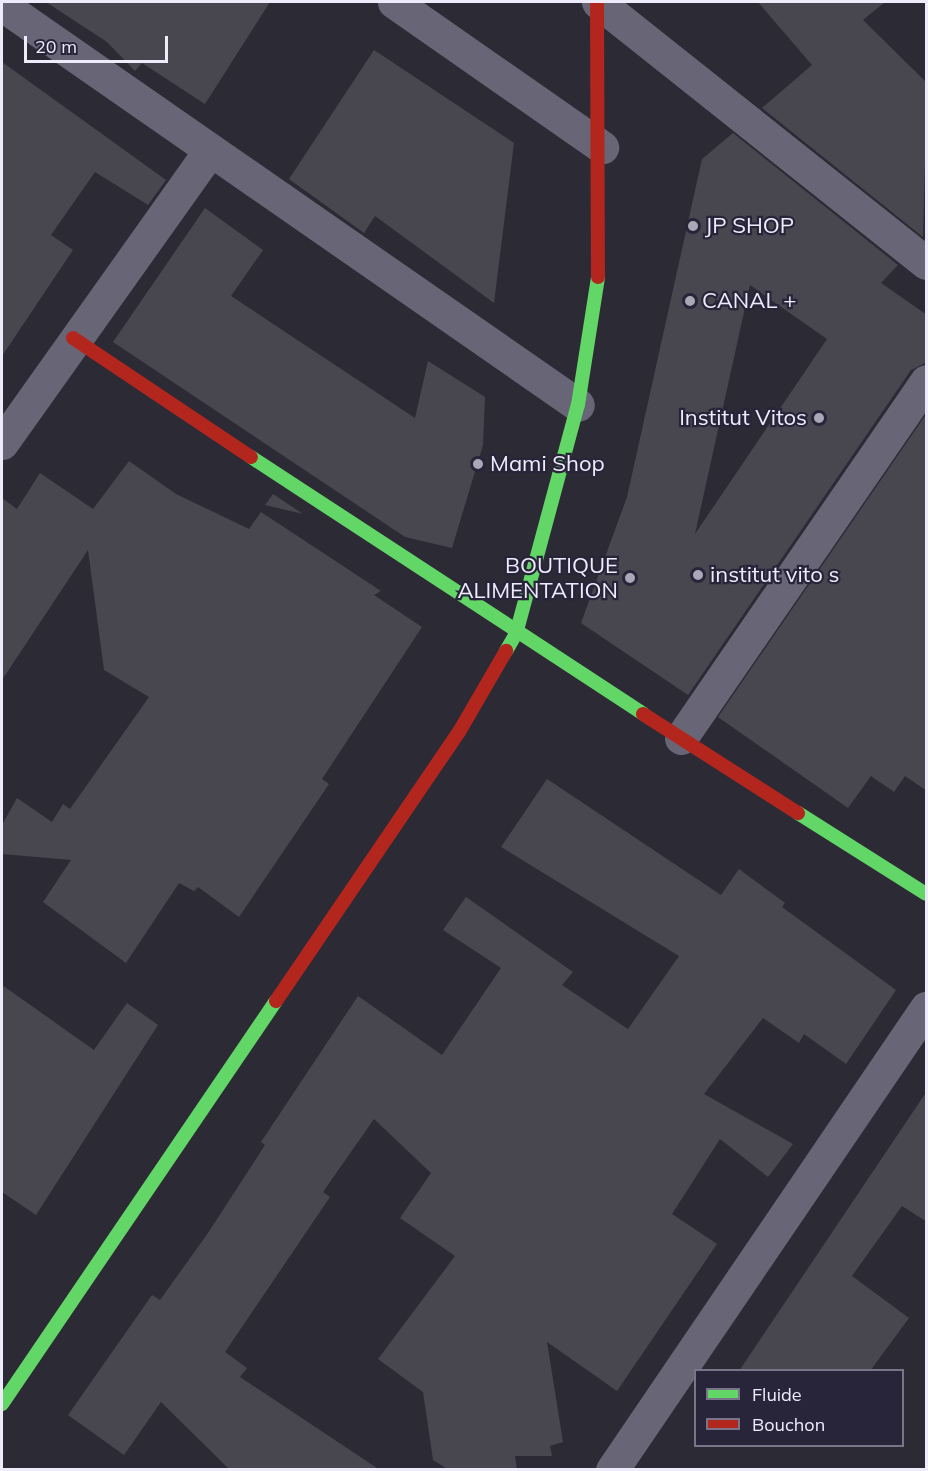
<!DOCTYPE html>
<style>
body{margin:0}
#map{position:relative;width:928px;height:1471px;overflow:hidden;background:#2c2a35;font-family:Mulish,sans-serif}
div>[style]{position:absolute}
.building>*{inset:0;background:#484750}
.street>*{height:33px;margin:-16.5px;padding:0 16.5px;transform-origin:16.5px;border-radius:16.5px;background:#686676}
.fast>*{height:14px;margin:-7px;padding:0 7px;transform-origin:7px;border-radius:7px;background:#63d668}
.jam>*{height:14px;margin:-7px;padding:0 7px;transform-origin:7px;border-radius:7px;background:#b3261e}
.dots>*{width:16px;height:16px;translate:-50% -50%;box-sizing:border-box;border:3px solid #28253a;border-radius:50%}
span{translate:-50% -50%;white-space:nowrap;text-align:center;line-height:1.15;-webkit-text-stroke:4.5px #28253a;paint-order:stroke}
.poi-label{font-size:22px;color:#eeecfb}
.left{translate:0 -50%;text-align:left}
.right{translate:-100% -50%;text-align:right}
.frame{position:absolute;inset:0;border:3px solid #eeecfb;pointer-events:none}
.legend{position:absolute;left:694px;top:1369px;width:210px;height:78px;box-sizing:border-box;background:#28253a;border:2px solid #777587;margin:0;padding:8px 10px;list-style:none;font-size:18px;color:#eeecfb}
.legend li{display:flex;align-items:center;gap:12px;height:30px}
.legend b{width:30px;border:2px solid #777587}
.scale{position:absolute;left:24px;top:36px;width:144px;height:27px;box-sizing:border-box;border:3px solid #eeecfb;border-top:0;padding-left:8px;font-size:18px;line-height:21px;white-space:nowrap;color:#eeecfb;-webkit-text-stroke:4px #28253a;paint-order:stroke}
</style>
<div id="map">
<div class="building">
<div style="clip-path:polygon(46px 2px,270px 2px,205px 104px,142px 63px,135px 71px,107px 42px)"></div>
<div style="clip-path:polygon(758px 2px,885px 2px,863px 20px,927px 83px,923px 237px,762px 108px,812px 65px)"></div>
<div style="clip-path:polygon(374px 50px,514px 143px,494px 303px,375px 216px,364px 233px,289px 179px)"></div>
<div style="clip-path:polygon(2px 62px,166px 180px,148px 205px,95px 172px,51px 235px,73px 250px,2px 356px)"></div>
<div style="clip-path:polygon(evenodd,733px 133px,898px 265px,881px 283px,927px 315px,927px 362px,911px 370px,688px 695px,581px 623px,627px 497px,702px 159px,733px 133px,750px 285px,827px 339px,695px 534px,750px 285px)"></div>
<div style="clip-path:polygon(205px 208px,263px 250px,231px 296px,415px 418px,428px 361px,485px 397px,483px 445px,452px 548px,405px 537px,113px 342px)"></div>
<div style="clip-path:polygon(927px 413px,927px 791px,905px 776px,894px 792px,871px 776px,848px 808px,718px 717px)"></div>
<div style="clip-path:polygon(129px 461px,176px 494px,249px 529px,261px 512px,381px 591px,374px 595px,422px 627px,322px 779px,329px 784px,239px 917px,198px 887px,194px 891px,179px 883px,126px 963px,43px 902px,71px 860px,2px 854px,2px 825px,17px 798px,52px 822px,63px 804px,70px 809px,149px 697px,104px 670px,88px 550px,2px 680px,2px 498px,17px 509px,40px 473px,93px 509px)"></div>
<div style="clip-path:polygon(273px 494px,303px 514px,265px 505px)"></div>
<div style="clip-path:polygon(547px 779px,721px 895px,739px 869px,785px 903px,782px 907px,896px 990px,846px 1064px,804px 1034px,799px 1043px,763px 1018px,704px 1094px,793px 1144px,768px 1177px,720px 1139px,672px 1214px,717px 1244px,617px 1391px,547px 1342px,563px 1442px,550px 1446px,552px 1456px,515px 1456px,517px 1470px,449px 1470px,433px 1460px,423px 1392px,378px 1359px,455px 1256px,400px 1218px,431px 1173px,374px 1119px,323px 1192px,330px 1197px,225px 1352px,247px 1368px,240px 1377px,380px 1470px,230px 1470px,161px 1402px,124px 1455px,68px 1415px,152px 1295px,160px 1300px,208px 1233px,265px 1145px,261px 1142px,358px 996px,442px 1055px,501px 968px,443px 930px,466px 897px,573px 972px,562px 985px,628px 1029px,679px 956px,501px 847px)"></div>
<div style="clip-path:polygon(2px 985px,94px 1050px,127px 1003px,158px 1025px,36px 1215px,2px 1192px)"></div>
<div style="clip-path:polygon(927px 1091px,927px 1222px,902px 1206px,852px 1276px,909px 1318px,870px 1371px,739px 1371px)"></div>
</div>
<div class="street">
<div style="left:394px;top:2px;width:254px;rotate:34.9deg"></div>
<div style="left:598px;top:2px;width:419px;rotate:38.5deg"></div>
<div style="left:2px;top:5px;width:701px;rotate:34.78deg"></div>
<div style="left:2px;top:443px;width:359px;rotate:-54.6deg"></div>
<div style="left:681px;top:738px;width:433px;rotate:-55.5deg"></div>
<div style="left:612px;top:1470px;width:559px;rotate:-55.8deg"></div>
</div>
<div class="fast">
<div style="left:251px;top:457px;width:469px;rotate:33.2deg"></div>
<div style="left:506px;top:651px;width:20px;rotate:-60deg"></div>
<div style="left:516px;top:634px;width:237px;rotate:-74.9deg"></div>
<div style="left:578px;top:405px;width:130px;rotate:-81.1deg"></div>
<div style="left:798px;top:813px;width:151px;rotate:32.3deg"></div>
<div style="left:2px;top:1404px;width:487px;rotate:-55.8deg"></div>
</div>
<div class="jam">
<div style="left:597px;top:2px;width:275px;rotate:89.8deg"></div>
<div style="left:73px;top:338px;width:214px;rotate:33.8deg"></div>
<div style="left:643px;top:714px;width:184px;rotate:32.6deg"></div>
<div style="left:276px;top:1001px;width:325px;rotate:-55.8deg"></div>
<div style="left:459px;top:732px;width:94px;rotate:-59.9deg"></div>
</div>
<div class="dots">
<div style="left:693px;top:226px;background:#aaa8b6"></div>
<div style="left:690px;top:301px;background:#aaa8b6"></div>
<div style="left:819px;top:418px;background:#aaa8b6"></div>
<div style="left:478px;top:464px;background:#aaa8b6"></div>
<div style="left:698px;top:575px;background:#aaa8b6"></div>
<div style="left:630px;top:578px;background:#aaa8b6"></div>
</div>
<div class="poi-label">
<span class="left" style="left:705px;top:226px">JP SHOP</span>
<span class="left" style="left:702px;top:301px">CANAL +</span>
<span class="right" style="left:807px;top:418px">Institut Vitos</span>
<span class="left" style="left:490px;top:464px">Mami Shop</span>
<span class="right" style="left:618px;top:578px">BOUTIQUE<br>ALIMENTATION</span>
<span class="left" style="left:710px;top:575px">institut vito s</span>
</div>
<div class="frame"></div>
<ul class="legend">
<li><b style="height:8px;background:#63d668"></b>Fluide</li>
<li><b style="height:8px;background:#b3261e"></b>Bouchon</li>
</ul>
<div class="scale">20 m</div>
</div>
